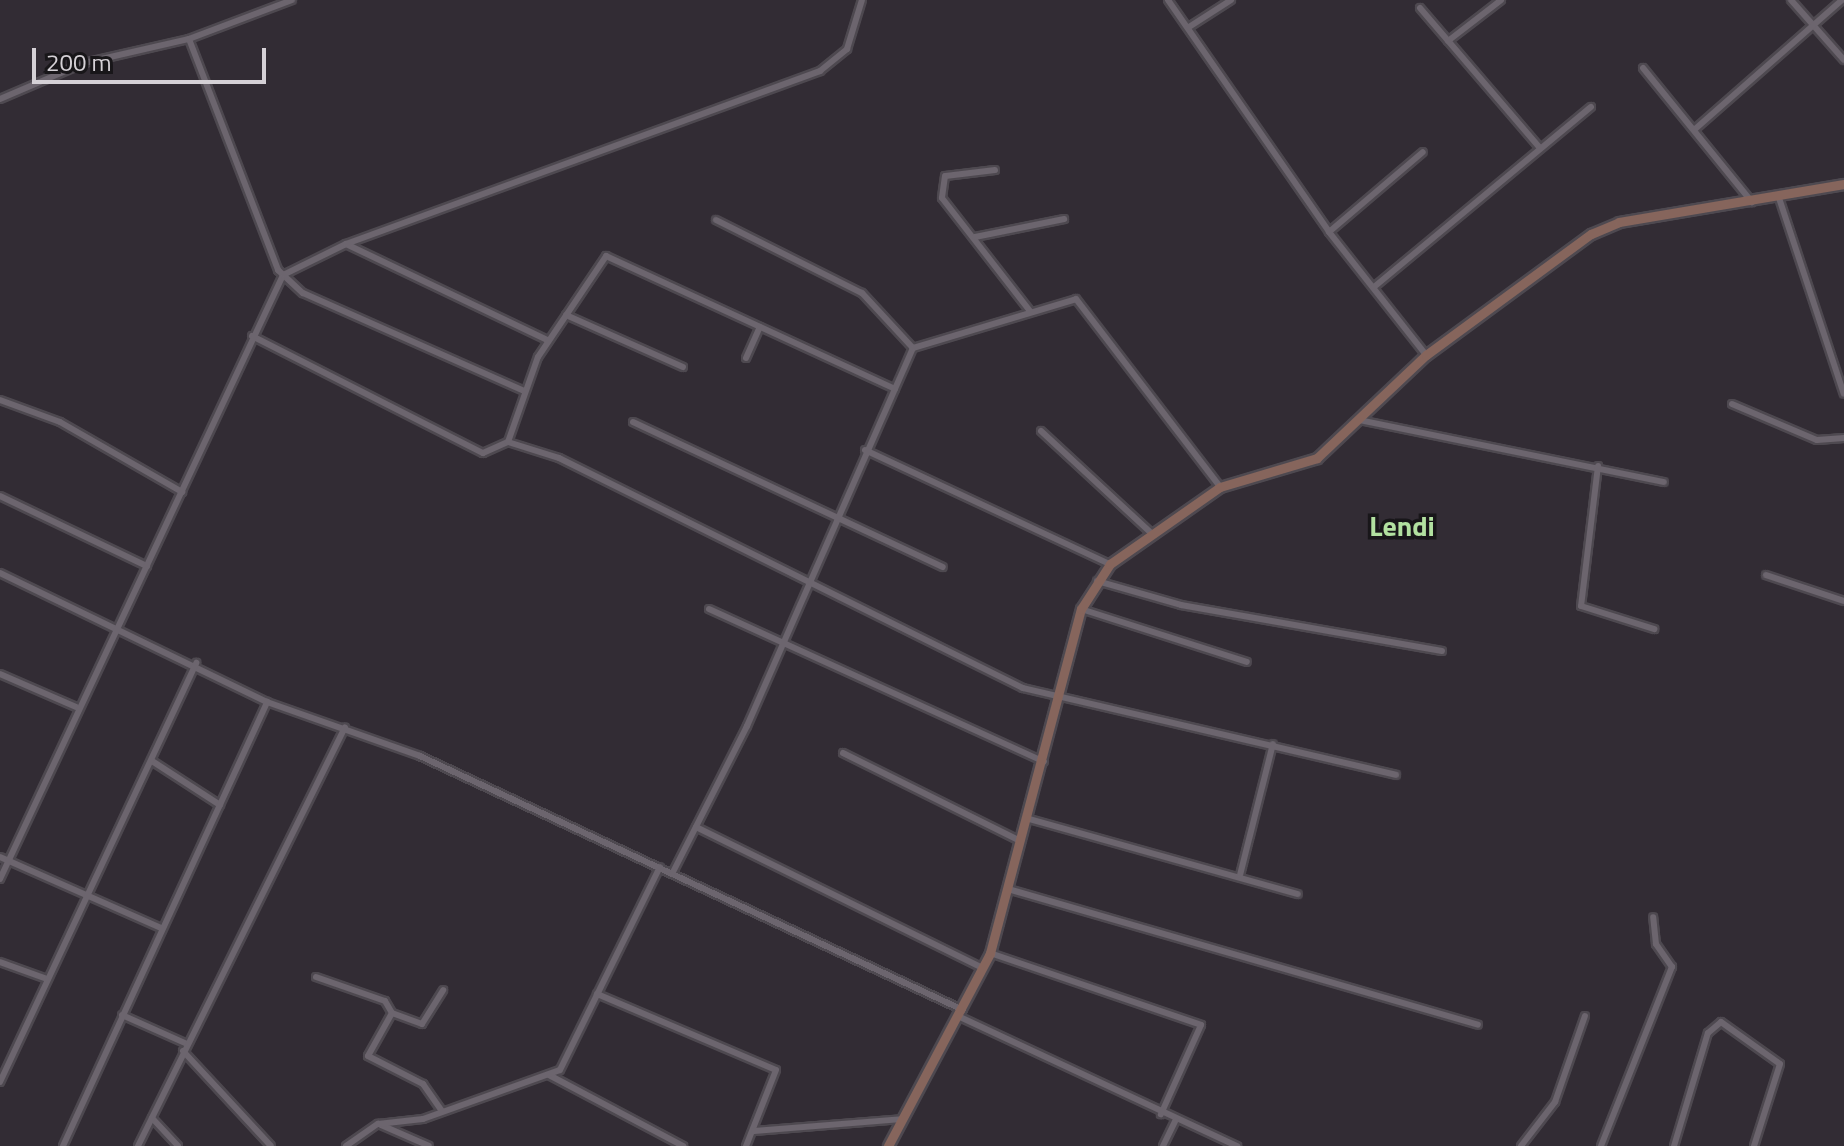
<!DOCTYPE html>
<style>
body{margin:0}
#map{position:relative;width:1844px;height:1146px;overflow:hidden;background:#322c34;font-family:"Titillium Web",sans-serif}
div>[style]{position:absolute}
.roads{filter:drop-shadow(2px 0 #4e4950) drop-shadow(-2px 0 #4e4950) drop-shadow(0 2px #4e4950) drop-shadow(0 -2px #4e4950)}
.street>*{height:6px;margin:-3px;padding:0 3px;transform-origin:3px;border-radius:3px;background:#6c656e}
.secondary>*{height:9px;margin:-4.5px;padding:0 4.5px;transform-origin:4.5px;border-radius:4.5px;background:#86655c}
span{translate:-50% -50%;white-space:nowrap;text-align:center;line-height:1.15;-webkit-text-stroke:7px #181619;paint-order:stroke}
.quarter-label{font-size:28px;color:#b2e1a0;font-weight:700}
.scale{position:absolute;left:32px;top:48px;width:234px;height:36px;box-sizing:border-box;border:4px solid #d5d1d6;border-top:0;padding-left:10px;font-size:24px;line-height:28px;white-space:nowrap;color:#d5d1d6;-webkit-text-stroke:6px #181619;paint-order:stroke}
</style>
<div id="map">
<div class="roads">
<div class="street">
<div style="left:1168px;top:0;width:282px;rotate:55.2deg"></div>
<div style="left:1329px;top:232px;width:157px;rotate:51.7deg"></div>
<div style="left:1791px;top:0;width:80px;rotate:48.5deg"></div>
<div style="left:1420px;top:8px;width:184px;rotate:49.4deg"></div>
<div style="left:1189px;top:27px;width:50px;rotate:-32.7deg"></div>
<div style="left:189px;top:39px;width:248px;rotate:68.9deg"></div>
<div style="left:278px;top:270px;width:34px;rotate:43deg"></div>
<div style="left:303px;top:293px;width:242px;rotate:23.9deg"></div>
<div style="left:1448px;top:41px;width:67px;rotate:-37.7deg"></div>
<div style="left:1643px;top:68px;width:173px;rotate:50.9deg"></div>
<div style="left:0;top:99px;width:91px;rotate:-23.2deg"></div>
<div style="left:84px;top:63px;width:108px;rotate:-12.9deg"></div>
<div style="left:189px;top:39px;width:110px;rotate:-20.7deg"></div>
<div style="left:1694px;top:130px;width:197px;rotate:-41.3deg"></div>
<div style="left:995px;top:170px;width:50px;rotate:173.2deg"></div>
<div style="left:945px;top:176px;width:22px;rotate:98deg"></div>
<div style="left:942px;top:198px;width:143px;rotate:52.1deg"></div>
<div style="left:1779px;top:198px;width:206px;rotate:71.7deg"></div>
<div style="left:716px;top:220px;width:163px;rotate:26.6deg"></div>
<div style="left:862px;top:293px;width:75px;rotate:47.2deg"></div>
<div style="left:1329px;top:232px;width:123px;rotate:-40.4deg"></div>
<div style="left:975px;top:237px;width:91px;rotate:-11.4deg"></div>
<div style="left:346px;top:244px;width:223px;rotate:25.5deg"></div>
<div style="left:1374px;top:287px;width:282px;rotate:-39.7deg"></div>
<div style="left:566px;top:315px;width:128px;rotate:24deg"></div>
<div style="left:252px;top:336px;width:259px;rotate:26.9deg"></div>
<div style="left:483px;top:453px;width:27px;rotate:-24deg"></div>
<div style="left:508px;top:442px;width:53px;rotate:17.4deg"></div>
<div style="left:559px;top:458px;width:518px;rotate:26.37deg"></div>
<div style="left:1023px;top:688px;width:383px;rotate:13.1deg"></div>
<div style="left:746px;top:358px;width:34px;rotate:-66deg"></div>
<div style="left:0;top:400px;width:64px;rotate:20.1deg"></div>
<div style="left:60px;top:422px;width:141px;rotate:29.8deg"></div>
<div style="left:1732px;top:404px;width:92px;rotate:23deg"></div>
<div style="left:1817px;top:440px;width:27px;rotate:-4deg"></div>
<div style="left:1359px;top:420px;width:311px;rotate:11.5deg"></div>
<div style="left:633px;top:422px;width:342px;rotate:25.1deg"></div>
<div style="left:1041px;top:431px;width:149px;rotate:42.8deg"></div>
<div style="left:508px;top:442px;width:90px;rotate:-70.6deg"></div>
<div style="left:538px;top:357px;width:122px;rotate:-56deg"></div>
<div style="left:606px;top:256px;width:318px;rotate:24.7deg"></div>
<div style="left:865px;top:450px;width:270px;rotate:25deg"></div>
<div style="left:1598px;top:466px;width:141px;rotate:96.9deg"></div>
<div style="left:1581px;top:606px;width:77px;rotate:17.5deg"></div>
<div style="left:0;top:496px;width:163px;rotate:25.5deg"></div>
<div style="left:0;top:573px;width:297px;rotate:25.8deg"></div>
<div style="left:267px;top:702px;width:162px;rotate:19.4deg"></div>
<div style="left:420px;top:756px;width:599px;rotate:25.07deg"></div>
<div style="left:1766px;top:575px;width:82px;rotate:18.4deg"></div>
<div style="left:1097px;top:581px;width:87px;rotate:15.9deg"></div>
<div style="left:1181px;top:605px;width:265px;rotate:10deg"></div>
<div style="left:709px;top:609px;width:368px;rotate:24.5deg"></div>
<div style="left:1081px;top:609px;width:174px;rotate:17.7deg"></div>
<div style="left:0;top:674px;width:83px;rotate:23.5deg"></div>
<div style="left:843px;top:753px;width:198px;rotate:26.4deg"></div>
<div style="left:152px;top:761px;width:81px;rotate:32.9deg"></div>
<div style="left:1029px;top:819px;width:279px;rotate:15.6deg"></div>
<div style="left:696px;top:827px;width:320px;rotate:26.2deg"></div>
<div style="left:0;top:857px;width:176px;rotate:23.8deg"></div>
<div style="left:672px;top:874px;width:166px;rotate:-63.1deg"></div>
<div style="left:747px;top:726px;width:413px;rotate:-66.3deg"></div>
<div style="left:913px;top:348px;width:170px;rotate:-16.7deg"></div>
<div style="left:1076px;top:299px;width:237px;rotate:52.5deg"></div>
<div style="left:1240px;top:875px;width:135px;rotate:-75.9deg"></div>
<div style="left:0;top:879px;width:667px;rotate:-64.89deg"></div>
<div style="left:283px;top:275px;width:70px;rotate:-26.2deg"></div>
<div style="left:346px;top:244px;width:505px;rotate:-20.05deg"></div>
<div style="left:820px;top:71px;width:35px;rotate:-39deg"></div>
<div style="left:847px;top:49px;width:51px;rotate:-73deg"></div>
<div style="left:1008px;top:889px;width:489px;rotate:16.1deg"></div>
<div style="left:990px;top:953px;width:223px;rotate:18.8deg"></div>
<div style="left:1201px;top:1025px;width:98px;rotate:114.2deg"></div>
<div style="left:0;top:962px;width:50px;rotate:19.9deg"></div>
<div style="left:316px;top:977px;width:73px;rotate:19.2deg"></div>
<div style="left:385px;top:1001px;width:14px;rotate:60deg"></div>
<div style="left:597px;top:994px;width:194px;rotate:23deg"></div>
<div style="left:776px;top:1070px;width:82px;rotate:111.5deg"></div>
<div style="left:392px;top:1013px;width:49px;rotate:119.2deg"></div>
<div style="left:368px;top:1056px;width:62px;rotate:27deg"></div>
<div style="left:423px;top:1084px;width:32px;rotate:55deg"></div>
<div style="left:392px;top:1013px;width:32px;rotate:20deg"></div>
<div style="left:422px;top:1024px;width:40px;rotate:-58deg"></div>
<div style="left:122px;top:1015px;width:71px;rotate:24deg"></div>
<div style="left:960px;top:1017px;width:306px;rotate:25deg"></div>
<div style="left:183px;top:1051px;width:129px;rotate:47.2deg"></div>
<div style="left:549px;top:1075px;width:152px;rotate:27.9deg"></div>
<div style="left:0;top:1082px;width:463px;rotate:-64.9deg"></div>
<div style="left:152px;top:1118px;width:38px;rotate:47deg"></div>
<div style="left:381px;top:1125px;width:52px;rotate:23.6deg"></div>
<div style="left:754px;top:1131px;width:148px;rotate:-4.6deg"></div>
<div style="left:63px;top:1146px;width:489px;rotate:-65.3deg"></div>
<div style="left:138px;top:1146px;width:467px;rotate:-63.7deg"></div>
<div style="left:346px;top:1146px;width:39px;rotate:-35deg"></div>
<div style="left:378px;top:1124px;width:45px;rotate:-6.3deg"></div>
<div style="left:423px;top:1119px;width:145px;rotate:-19.7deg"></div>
<div style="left:560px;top:1070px;width:226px;rotate:-63.8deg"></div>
<div style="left:1163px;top:1146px;width:28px;rotate:-64deg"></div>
<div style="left:1521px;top:1146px;width:56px;rotate:-52.3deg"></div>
<div style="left:1555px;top:1102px;width:91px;rotate:-70.8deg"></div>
<div style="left:1601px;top:1146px;width:193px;rotate:-68.4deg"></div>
<div style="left:1672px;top:967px;width:28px;rotate:-125deg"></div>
<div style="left:1656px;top:944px;width:27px;rotate:-96deg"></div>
<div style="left:1674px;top:1146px;width:118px;rotate:-73.3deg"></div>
<div style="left:1708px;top:1033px;width:17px;rotate:-40deg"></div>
<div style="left:1721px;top:1022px;width:72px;rotate:35.4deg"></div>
<div style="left:1780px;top:1064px;width:86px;rotate:107.6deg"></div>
</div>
<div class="secondary">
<div style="left:888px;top:1146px;width:218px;rotate:-62.1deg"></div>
<div style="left:990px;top:953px;width:356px;rotate:-75.2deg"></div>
<div style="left:1081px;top:609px;width:54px;rotate:-57.2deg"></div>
<div style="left:1110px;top:564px;width:134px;rotate:-35deg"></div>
<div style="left:1220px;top:487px;width:101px;rotate:-16.6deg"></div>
<div style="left:1317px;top:458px;width:150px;rotate:-43.4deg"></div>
<div style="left:1426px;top:355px;width:205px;rotate:-36.3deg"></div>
<div style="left:1591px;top:234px;width:30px;rotate:-23deg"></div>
<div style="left:1619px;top:222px;width:228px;rotate:-9.6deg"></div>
</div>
</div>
<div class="quarter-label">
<span style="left:1402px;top:526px">Lendi</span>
</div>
<div class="scale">200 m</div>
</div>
